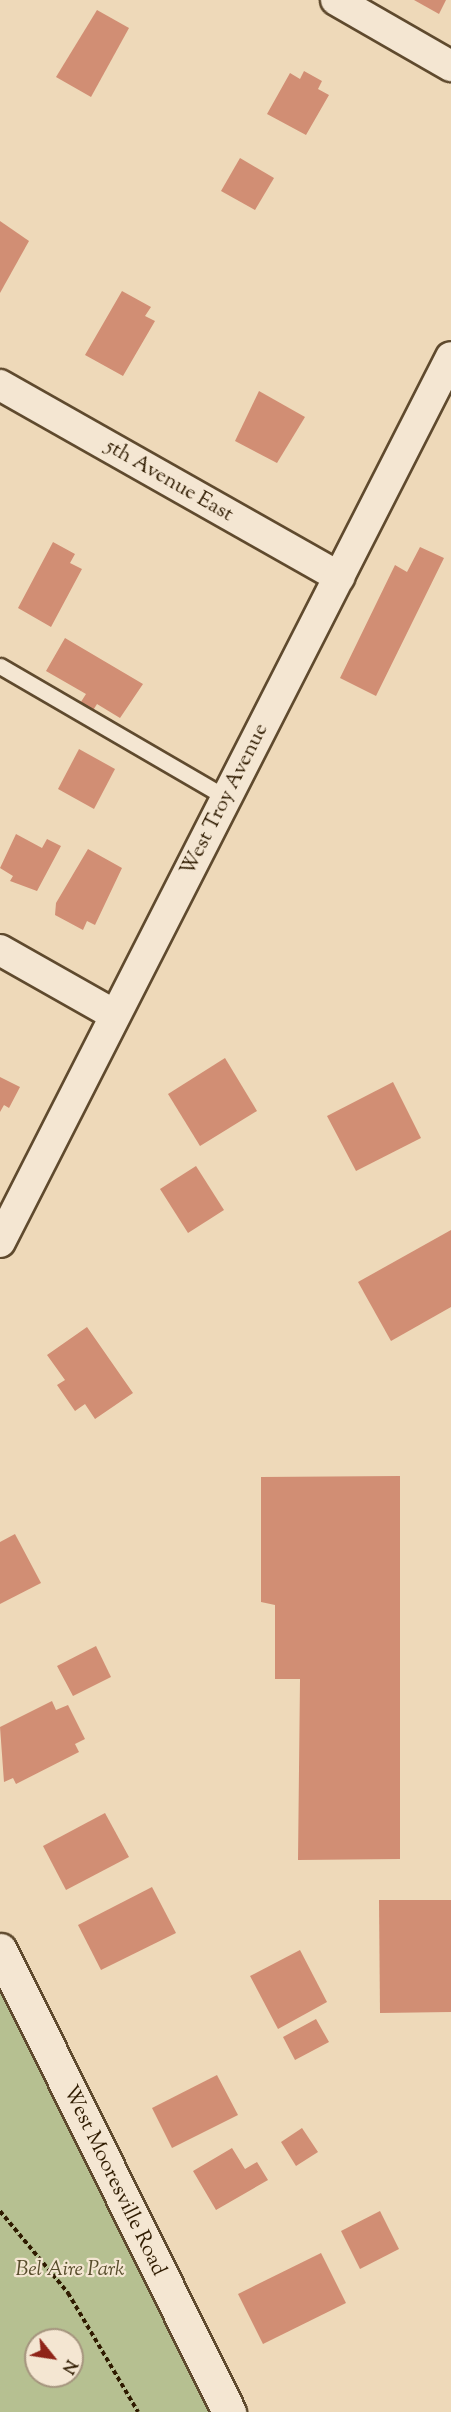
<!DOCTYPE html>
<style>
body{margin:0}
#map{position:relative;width:451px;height:2412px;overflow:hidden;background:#eed9b9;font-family:"Sorts Mill Goudy",serif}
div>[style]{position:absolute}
.green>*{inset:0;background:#b6c091}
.building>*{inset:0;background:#d18e74}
.path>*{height:4px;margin-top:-2px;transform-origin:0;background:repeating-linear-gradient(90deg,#2f1b00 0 4.5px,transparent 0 7.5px)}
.roads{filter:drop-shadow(2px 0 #5f4a2e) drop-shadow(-2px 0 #5f4a2e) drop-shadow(0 2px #5f4a2e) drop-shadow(0 -2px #5f4a2e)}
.service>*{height:15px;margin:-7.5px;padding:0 7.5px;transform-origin:7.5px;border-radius:7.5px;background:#f4e6d2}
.minor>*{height:30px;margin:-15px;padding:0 15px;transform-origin:15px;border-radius:15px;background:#f4e6d2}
.secondary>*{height:33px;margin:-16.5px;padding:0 16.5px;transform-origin:16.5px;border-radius:16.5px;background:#f4e6d2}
span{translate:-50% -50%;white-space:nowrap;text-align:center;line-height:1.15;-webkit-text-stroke:4.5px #f4e6d2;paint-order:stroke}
.street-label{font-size:21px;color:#2f1b00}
.park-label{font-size:21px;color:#584d2c;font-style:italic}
.north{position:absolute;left:24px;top:2328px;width:60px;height:60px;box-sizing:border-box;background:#f4e6d2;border:2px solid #a5957e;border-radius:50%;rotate:120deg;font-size:16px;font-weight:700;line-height:24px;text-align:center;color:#2f1b00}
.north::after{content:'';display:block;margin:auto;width:21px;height:27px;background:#8f2418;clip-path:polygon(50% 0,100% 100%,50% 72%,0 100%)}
</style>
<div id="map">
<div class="green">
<div style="clip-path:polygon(evenodd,0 1976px,219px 2412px,0 2412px,0 1976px,36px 2340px,72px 2340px,72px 2376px,36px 2376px,36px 2340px)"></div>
</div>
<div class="building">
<div style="clip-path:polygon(414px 0,446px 0,439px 14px)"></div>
<div style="clip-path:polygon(97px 10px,129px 28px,91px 97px,56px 77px)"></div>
<div style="clip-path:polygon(304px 71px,322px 81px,318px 89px,329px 95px,306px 135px,267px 114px,290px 73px,300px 79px)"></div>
<div style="clip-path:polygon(240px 158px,274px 178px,255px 210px,221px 191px)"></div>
<div style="clip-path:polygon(0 221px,29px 241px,0 293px)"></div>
<div style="clip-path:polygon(122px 291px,151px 307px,145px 316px,155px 321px,123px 376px,85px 355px)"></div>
<div style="clip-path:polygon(259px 391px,305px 417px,277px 463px,235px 441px)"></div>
<div style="clip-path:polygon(53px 542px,75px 554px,70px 563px,82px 569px,51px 627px,18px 608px)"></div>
<div style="clip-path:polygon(420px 547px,444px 558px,376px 696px,340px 678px,395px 565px,407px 572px)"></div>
<div style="clip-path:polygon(65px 638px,143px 684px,120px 718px,97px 704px,92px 712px,79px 705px,86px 694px,46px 671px)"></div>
<div style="clip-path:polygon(79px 749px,115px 769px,94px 809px,58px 789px)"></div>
<div style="clip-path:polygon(16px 834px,42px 848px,47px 839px,61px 846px,37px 891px,10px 881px,13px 876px,0 868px)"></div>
<div style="clip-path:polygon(88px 849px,122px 868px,95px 925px,87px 921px,83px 930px,55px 915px,56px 903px)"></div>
<div style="clip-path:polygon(225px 1058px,257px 1111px,200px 1146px,168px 1094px)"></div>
<div style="clip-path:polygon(0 1077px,20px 1087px,9px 1108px,4px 1105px,0 1112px)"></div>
<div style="clip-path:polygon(393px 1082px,421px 1138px,356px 1171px,327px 1116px)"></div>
<div style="clip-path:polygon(196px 1166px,224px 1210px,188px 1233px,160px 1189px)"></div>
<div style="clip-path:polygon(451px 1230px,451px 1307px,391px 1341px,358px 1282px)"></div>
<div style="clip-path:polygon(87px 1327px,133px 1393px,95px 1419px,85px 1404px,75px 1411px,57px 1385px,65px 1380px,47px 1355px)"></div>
<div style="clip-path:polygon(400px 1476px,400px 1859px,298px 1860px,300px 1679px,275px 1679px,275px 1605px,261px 1602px,261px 1477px)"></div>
<div style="clip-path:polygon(15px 1534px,41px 1583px,0 1604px,0 1542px)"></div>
<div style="clip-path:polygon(96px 1646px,111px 1677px,73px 1696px,57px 1666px)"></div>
<div style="clip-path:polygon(52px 1701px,56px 1710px,68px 1705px,85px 1739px,75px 1744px,79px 1752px,16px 1784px,13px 1778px,4px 1782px,0 1727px)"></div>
<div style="clip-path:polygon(105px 1813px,129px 1857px,66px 1890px,43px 1846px)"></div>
<div style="clip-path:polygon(152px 1887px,176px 1933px,101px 1970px,78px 1925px)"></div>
<div style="clip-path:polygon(379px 1900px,451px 1900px,451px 2012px,380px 2013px)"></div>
<div style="clip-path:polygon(300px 1950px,327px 2002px,278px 2029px,250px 1976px)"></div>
<div style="clip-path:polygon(316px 2019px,329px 2042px,295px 2060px,283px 2037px)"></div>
<div style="clip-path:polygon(217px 2075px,238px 2115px,172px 2148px,152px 2108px)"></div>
<div style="clip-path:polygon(302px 2128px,318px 2152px,296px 2166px,281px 2142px)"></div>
<div style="clip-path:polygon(232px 2148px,245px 2169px,257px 2162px,268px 2180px,216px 2210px,193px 2171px)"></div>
<div style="clip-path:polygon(380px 2211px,399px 2249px,360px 2269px,341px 2231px)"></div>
<div style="clip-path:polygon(321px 2253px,346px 2303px,263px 2344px,238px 2294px)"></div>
</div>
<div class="path">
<div style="left:0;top:2211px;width:107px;rotate:50.3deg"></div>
<div style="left:68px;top:2293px;width:138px;rotate:59.5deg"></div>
</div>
<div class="roads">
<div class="service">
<div style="left:0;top:666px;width:263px;rotate:30.2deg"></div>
</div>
<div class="minor">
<div style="left:336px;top:0;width:133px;rotate:29.9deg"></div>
<div style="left:0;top:385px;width:390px;rotate:29.5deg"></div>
<div style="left:0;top:950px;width:132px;rotate:29.5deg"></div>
<div style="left:0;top:1242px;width:993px;rotate:-63deg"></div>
</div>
<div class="secondary">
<div style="left:0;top:1950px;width:516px;rotate:63.63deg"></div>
</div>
</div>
<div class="street-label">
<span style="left:169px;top:481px;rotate:30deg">5th Avenue East</span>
<span style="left:225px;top:800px;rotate:-63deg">West Troy Avenue</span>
<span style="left:114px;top:2181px;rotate:64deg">West Mooresville Road</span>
</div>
<div class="park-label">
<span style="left:70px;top:2270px">Bel Aire Park</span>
</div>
<div class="north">N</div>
</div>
